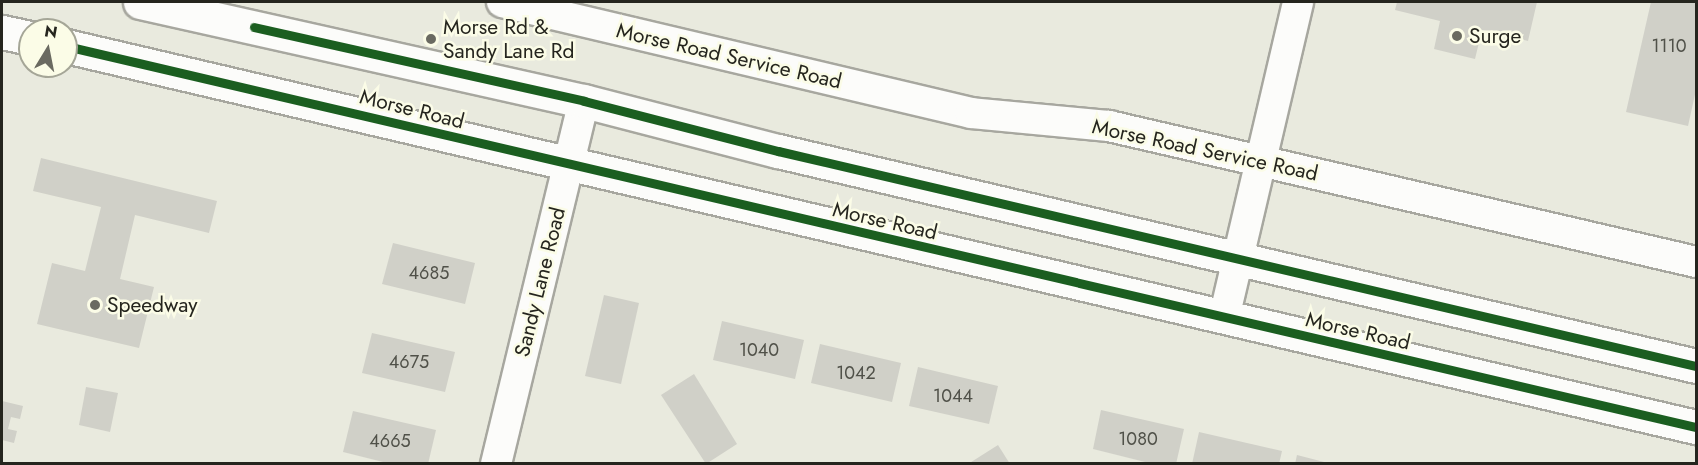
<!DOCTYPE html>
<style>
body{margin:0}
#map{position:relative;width:1698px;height:465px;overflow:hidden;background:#e9eade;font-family:Jost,sans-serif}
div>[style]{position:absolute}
.building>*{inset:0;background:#d0d0c8}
.roads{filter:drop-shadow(2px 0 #a7a79f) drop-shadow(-2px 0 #a7a79f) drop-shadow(0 2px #a7a79f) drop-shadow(0 -2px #a7a79f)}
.minor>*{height:30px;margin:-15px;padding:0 15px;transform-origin:15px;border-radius:15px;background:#fcfcfa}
.major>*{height:33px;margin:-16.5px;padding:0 16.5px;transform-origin:16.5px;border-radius:16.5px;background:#fcfcfa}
.cycleway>*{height:9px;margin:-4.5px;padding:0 4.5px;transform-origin:4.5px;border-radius:4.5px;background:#1b5e20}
.dots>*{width:16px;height:16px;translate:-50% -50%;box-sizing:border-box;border:3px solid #fbfce7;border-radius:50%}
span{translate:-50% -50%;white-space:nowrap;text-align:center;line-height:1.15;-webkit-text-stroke:5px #fbfce7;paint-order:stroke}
.number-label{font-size:18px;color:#505149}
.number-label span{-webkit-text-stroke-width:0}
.poi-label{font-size:21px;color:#25251e}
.left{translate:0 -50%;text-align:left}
.street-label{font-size:21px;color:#25251e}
.frame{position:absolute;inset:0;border:3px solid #25251e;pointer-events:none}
.north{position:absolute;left:18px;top:18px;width:60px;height:60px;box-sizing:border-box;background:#fbfce7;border:2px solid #a5a697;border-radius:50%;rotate:10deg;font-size:16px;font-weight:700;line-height:24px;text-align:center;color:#25251e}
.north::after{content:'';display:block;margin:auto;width:21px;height:27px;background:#6a6a61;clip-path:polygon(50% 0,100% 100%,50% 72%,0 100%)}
</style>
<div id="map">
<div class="building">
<div style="clip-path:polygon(1397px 2px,1537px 2px,1528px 41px,1482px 30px,1475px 59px,1434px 49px,1440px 21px,1395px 10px)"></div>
<div style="clip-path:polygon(1651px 2px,1696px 2px,1696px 90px,1688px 126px,1626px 112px)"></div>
<div style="clip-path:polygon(41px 158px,217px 201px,209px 233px,135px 215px,120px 279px,154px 287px,139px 348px,37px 324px,52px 263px,85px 271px,101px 207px,33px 191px)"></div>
<div style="clip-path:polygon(393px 243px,475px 263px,465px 304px,382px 284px)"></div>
<div style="clip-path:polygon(604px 295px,639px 303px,621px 384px,585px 376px)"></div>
<div style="clip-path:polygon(722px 321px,804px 340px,795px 379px,713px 360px)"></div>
<div style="clip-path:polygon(372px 333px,455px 352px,445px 392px,362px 373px)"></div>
<div style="clip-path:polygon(820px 344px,901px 363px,892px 402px,811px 383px)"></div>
<div style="clip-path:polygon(918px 367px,998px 386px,989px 424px,909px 406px)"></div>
<div style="clip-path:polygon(694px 374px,737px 444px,706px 464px,661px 395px)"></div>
<div style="clip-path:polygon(86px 387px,118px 393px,110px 432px,79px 425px)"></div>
<div style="clip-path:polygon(2px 401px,23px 406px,20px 419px,11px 417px,8px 429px,17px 431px,14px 443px,2px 440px)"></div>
<div style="clip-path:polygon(1101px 410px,1184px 429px,1176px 464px,1153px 464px,1093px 449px)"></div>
<div style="clip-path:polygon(353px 411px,436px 430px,428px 464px,391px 464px,343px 452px)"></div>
<div style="clip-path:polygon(1199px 432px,1282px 451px,1279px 464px,1192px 464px)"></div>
<div style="clip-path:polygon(998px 445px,1010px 464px,968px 464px)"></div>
<div style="clip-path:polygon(1297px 455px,1328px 463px,1328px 464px,1295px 464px)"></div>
</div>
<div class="roads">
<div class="minor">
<div style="left:502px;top:2px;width:482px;rotate:13.3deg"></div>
<div style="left:971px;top:113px;width:139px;rotate:5.4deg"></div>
<div style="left:1109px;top:126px;width:603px;rotate:13.04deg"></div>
<div style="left:1224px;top:318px;width:325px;rotate:-76.8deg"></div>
<div style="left:496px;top:464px;width:374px;rotate:-76.4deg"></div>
</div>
<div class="major">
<div style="left:140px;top:2px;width:455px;rotate:12.6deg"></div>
<div style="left:584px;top:101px;width:200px;rotate:14.5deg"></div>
<div style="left:778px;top:151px;width:943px;rotate:13.18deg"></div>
<div style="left:2px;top:32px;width:29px;rotate:12deg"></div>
<div style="left:66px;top:46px;width:1674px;rotate:13.16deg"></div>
</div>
</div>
<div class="cycleway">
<div style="left:254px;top:27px;width:338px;rotate:12.6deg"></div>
<div style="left:584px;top:101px;width:200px;rotate:14.5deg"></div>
<div style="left:778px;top:151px;width:943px;rotate:13.18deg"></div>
<div style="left:66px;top:46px;width:1674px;rotate:13.16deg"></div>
</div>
<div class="dots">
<div style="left:1457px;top:36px;background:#6a6a61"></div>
<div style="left:431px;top:39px;background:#6a6a61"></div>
<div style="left:95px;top:305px;background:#6a6a61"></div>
</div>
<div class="number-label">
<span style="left:1669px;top:46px">1110</span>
<span style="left:429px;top:273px">4685</span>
<span style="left:759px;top:350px">1040</span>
<span style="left:409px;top:362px">4675</span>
<span style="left:856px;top:373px">1042</span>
<span style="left:953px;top:396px">1044</span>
<span style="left:1138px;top:439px">1080</span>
<span style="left:390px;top:441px">4665</span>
</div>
<div class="poi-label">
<span class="left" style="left:443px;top:39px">Morse Rd &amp;<br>Sandy Lane Rd</span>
<span class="left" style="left:1469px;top:36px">Surge</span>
<span class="left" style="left:107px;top:305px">Speedway</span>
</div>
<div class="street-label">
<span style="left:729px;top:56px;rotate:13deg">Morse Road Service Road</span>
<span style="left:412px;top:109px;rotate:14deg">Morse Road</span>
<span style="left:1205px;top:150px;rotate:12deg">Morse Road Service Road</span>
<span style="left:885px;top:221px;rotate:13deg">Morse Road</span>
<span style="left:540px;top:282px;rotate:-76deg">Sandy Lane Road</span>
<span style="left:1358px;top:331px;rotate:13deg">Morse Road</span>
</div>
<div class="frame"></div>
<div class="north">N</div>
</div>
